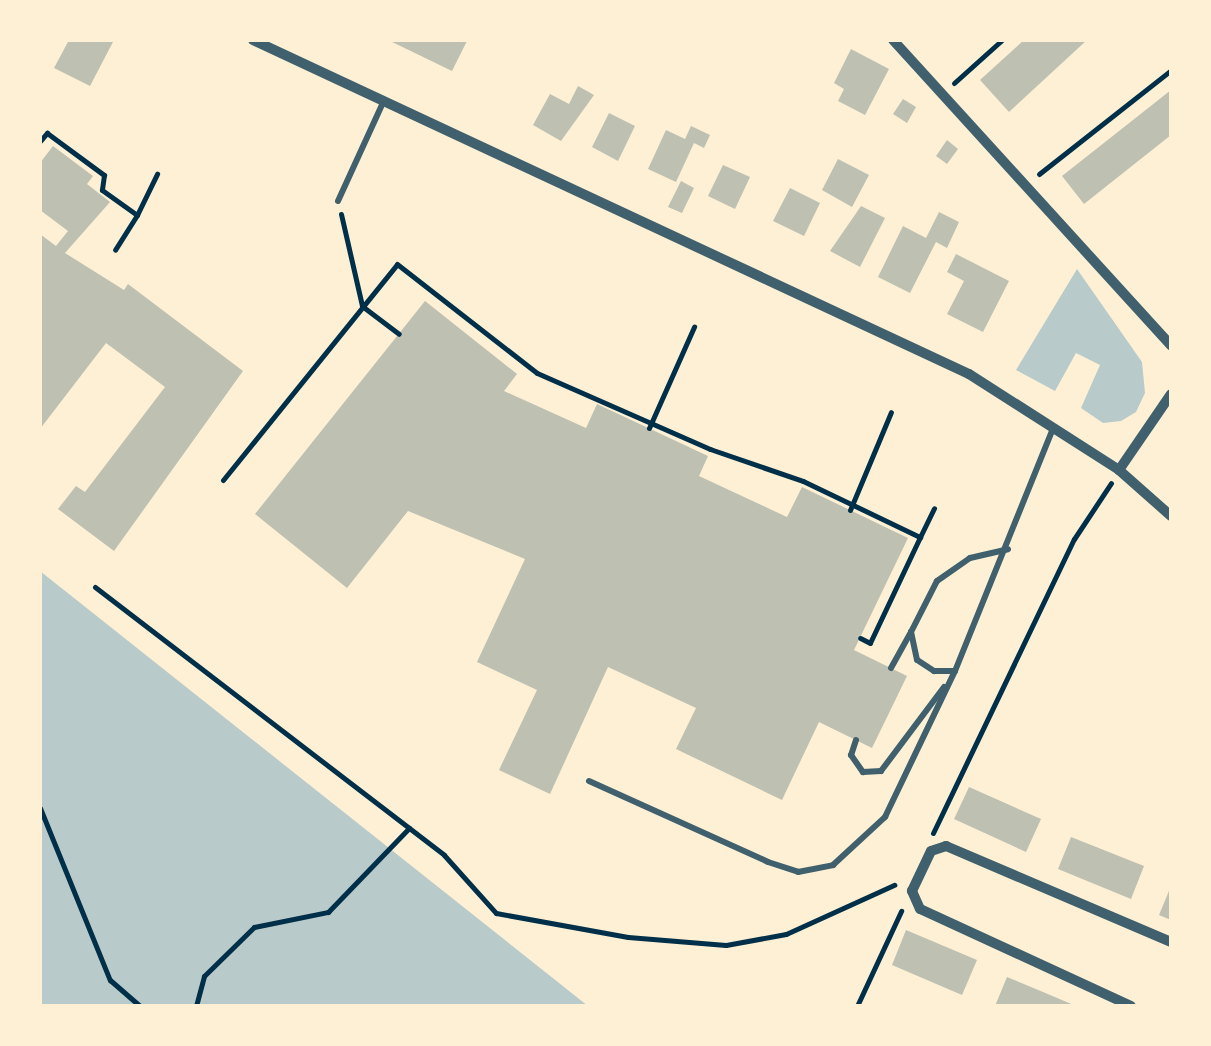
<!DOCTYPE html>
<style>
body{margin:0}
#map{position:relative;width:1211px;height:1046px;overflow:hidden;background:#fdf0d5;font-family:Barlow,sans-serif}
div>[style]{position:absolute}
.green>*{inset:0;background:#b9caca}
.building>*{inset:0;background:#bec0b2}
.path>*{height:5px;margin:-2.5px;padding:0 2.5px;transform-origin:2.5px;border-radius:2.5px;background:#003049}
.service>*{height:6px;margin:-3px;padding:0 3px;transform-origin:3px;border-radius:3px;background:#3f606c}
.minor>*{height:10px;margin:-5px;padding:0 5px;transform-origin:5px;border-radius:5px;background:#3f606c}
span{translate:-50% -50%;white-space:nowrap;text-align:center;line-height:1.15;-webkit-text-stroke:10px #fdf0d5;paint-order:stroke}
.frame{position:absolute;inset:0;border:42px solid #fdf0d5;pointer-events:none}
</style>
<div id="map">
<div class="green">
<div style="clip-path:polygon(1077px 269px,1142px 362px,1145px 393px,1136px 412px,1121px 421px,1103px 423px,1081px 408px,1100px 365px,1076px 353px,1055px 391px,1016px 370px)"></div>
<div style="clip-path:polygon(40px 571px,588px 1006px,40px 1006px)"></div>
</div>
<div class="building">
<div style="clip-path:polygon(69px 40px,114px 40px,90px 86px,54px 68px)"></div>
<div style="clip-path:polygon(388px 40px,464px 40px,467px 41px,452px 71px)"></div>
<div style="clip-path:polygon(1024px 40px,1087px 40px,1009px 112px,980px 80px)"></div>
<div style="clip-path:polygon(851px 49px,889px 69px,865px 115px,838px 101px,844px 89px,834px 83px)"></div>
<div style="clip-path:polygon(578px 86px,594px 95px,561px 141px,533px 125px,550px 94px,569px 104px)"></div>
<div style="clip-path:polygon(1171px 90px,1171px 135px,1084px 204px,1062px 176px)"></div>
<div style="clip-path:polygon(903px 99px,916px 107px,907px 123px,893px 114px)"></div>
<div style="clip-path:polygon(609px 113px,635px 126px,618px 161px,592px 147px)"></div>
<div style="clip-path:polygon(691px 126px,710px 135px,704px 148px,694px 143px,676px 182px,648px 169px,666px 130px,685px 139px)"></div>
<div style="clip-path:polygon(947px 140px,958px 149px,947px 164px,936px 156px)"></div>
<div style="clip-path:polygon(53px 146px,93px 176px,87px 184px,110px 202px,65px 253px,124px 290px,128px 284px,243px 371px,114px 551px,58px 509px,76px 486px,85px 492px,165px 387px,106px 343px,40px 429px,40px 234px,56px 246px,68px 231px,40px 210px,40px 163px)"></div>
<div style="clip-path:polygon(838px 159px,869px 175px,852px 207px,822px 190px)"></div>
<div style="clip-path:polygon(723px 165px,750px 177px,735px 209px,708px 196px)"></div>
<div style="clip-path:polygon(681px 181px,694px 188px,682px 213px,668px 207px)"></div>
<div style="clip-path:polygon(790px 188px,820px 203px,804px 236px,773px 221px)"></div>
<div style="clip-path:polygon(861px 206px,885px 218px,860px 267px,830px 251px)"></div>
<div style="clip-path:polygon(939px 212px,959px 222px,947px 248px,936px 242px,910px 293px,878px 277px,903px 226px,926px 238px)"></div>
<div style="clip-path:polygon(956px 254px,1009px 281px,983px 332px,947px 314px,964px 281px,947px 272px)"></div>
<div style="clip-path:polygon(425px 301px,517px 374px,504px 391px,586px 428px,597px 404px,708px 456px,699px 476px,787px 517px,802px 487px,908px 538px,854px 650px,907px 676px,872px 748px,819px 722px,782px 800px,676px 749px,696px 708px,608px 667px,550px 794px,499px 770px,537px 690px,477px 662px,525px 559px,408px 511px,347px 588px,255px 514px)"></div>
<div style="clip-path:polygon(969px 787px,1041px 819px,1026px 852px,954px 819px)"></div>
<div style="clip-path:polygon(1071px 837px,1144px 866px,1131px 899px,1058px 869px)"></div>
<div style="clip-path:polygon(1171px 886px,1171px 920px,1159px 915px)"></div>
<div style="clip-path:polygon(906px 930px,977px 960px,962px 995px,892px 965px)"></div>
<div style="clip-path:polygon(1007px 977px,1043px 992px,1076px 1006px,995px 1006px)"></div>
</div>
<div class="path">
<div style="left:954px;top:83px;width:64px;rotate:-41.9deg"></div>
<div style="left:40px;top:141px;width:11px;rotate:-49deg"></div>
<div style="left:47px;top:133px;width:71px;rotate:36.4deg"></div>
<div style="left:104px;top:175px;width:15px;rotate:98deg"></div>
<div style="left:102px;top:190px;width:43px;rotate:35.5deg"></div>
<div style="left:137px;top:215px;width:41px;rotate:122.2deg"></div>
<div style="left:1039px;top:174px;width:168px;rotate:-38.2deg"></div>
<div style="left:341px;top:214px;width:94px;rotate:77.1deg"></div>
<div style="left:362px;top:306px;width:46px;rotate:37.1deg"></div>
<div style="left:137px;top:215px;width:46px;rotate:-64deg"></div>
<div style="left:649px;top:428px;width:111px;rotate:-66deg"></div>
<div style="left:223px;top:480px;width:277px;rotate:-51.1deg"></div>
<div style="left:397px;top:264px;width:177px;rotate:37.9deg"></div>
<div style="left:537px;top:373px;width:189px;rotate:23.7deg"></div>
<div style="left:710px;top:449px;width:98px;rotate:19deg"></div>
<div style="left:803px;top:481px;width:130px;rotate:25.6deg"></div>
<div style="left:920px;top:537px;width:117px;rotate:115.3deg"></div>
<div style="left:870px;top:643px;width:11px;rotate:-153deg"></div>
<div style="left:850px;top:510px;width:106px;rotate:-67.3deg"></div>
<div style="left:920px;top:537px;width:32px;rotate:-64deg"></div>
<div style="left:95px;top:587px;width:440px;rotate:37.5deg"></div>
<div style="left:444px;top:855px;width:78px;rotate:48.1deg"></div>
<div style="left:496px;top:913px;width:134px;rotate:10.3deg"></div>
<div style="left:628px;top:937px;width:98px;rotate:4.7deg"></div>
<div style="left:726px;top:945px;width:61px;rotate:-10.4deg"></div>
<div style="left:786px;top:934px;width:119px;rotate:-24.4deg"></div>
<div style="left:40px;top:808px;width:186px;rotate:67.9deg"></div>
<div style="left:110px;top:980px;width:40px;rotate:41deg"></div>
<div style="left:933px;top:833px;width:326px;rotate:-64.4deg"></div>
<div style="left:1074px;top:539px;width:67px;rotate:-56.5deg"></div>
<div style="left:196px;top:1006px;width:31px;rotate:-75deg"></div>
<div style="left:204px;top:976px;width:70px;rotate:-44.4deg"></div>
<div style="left:254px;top:927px;width:76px;rotate:-11.5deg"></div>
<div style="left:328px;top:912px;width:117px;rotate:-46deg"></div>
<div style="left:857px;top:1006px;width:105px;rotate:-65.1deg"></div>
</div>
<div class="service">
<div style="left:338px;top:201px;width:106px;rotate:-65.4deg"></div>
<div style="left:891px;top:668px;width:39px;rotate:-61deg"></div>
<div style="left:955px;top:671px;width:21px;rotate:180deg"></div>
<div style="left:934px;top:671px;width:20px;rotate:-147deg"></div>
<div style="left:917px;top:660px;width:29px;rotate:-102deg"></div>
<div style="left:911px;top:632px;width:57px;rotate:-63deg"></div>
<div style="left:937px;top:581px;width:40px;rotate:-34.9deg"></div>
<div style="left:970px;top:558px;width:39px;rotate:-13deg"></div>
<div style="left:856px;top:740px;width:16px;rotate:108deg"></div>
<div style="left:851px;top:755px;width:21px;rotate:55deg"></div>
<div style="left:863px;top:772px;width:18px;rotate:-3deg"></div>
<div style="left:881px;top:771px;width:105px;rotate:-53.1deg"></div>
<div style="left:589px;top:781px;width:196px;rotate:24.3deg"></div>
<div style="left:768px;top:862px;width:32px;rotate:18deg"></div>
<div style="left:798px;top:872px;width:36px;rotate:-11deg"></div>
<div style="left:833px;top:865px;width:71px;rotate:-42.7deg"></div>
<div style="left:885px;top:817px;width:162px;rotate:-64.4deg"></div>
<div style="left:955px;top:671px;width:262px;rotate:-68deg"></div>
</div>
<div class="minor">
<div style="left:253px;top:40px;width:790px;rotate:25.01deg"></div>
<div style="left:969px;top:374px;width:178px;rotate:32.6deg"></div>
<div style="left:1119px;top:470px;width:69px;rotate:41.5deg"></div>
<div style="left:893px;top:40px;width:413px;rotate:47.7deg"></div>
<div style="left:1119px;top:470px;width:92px;rotate:-55.6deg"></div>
<div style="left:1131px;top:1006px;width:232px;rotate:-155.3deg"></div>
<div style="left:920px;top:909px;width:20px;rotate:-114deg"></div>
<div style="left:912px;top:891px;width:44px;rotate:-64.6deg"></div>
<div style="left:931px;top:851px;width:16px;rotate:-18deg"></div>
<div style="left:946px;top:846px;width:245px;rotate:23.1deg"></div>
</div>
<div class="frame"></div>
</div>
